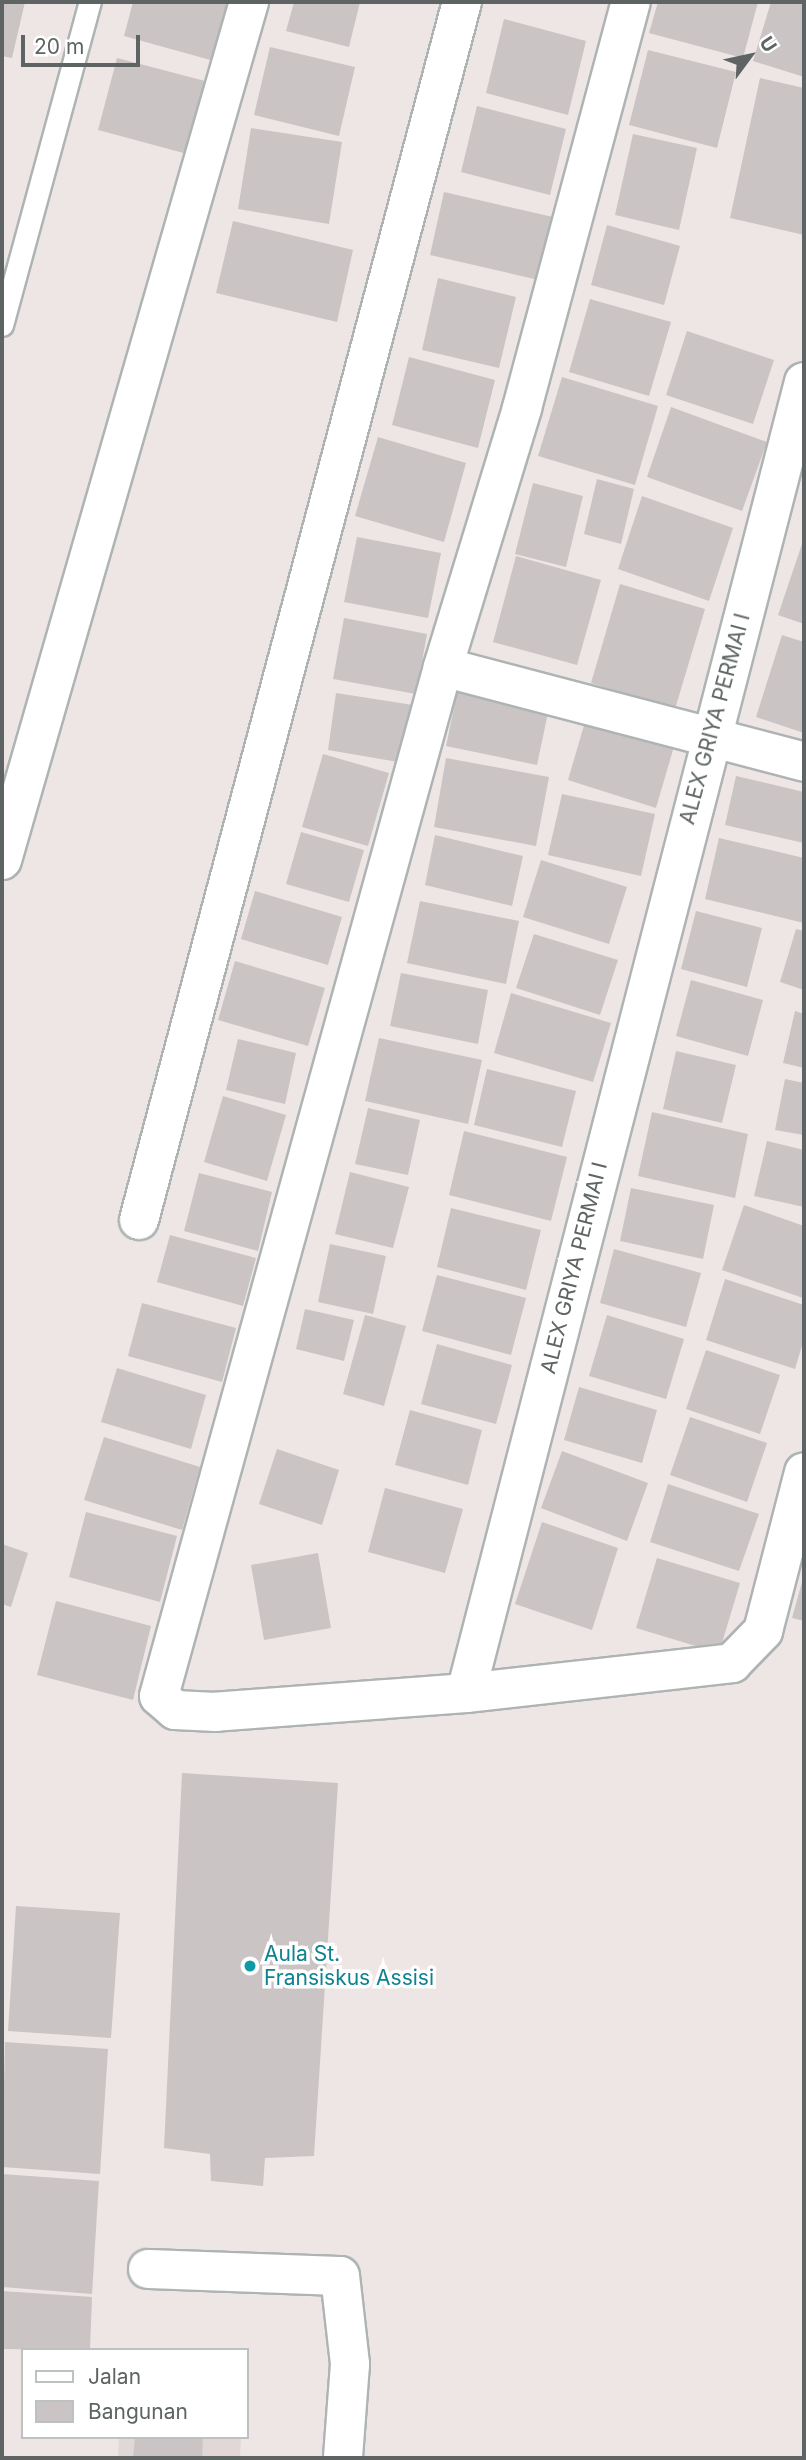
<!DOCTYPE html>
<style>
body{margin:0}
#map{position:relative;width:806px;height:2460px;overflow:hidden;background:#eee6e5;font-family:Inter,sans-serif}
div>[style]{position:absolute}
.education>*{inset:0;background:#e1d7d7}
.building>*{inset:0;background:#cbc4c4}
.roads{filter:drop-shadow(2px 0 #aeb4b4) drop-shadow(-2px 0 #aeb4b4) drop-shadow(0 2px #aeb4b4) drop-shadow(0 -2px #aeb4b4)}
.lane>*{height:21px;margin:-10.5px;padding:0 10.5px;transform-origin:10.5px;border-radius:10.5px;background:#fff}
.street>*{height:38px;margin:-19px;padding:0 19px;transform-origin:19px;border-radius:19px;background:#fff}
.dots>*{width:19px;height:19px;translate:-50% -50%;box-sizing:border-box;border:4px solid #fff;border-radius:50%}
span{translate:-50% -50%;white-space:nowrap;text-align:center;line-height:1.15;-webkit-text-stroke:7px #fff;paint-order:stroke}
.street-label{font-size:21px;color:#5d6463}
.culture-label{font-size:21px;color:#0d838f}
.left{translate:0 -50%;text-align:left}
.frame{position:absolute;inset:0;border:4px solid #5d6463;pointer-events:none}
.legend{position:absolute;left:21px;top:2348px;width:228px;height:91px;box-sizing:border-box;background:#fff;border:2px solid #bec1c1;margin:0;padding:9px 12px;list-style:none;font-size:21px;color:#5d6463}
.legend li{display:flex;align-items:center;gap:14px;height:35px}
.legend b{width:35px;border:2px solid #bec1c1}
.north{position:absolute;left:715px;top:21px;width:70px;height:70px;-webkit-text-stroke:5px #fff;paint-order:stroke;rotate:57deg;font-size:19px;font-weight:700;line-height:28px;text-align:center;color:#5d6463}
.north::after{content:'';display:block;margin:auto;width:24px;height:32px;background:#5d6463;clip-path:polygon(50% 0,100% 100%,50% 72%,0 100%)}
.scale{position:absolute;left:21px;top:35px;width:119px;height:32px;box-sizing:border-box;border:4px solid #5d6463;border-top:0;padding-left:9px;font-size:21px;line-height:24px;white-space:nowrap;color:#5d6463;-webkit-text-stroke:5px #fff;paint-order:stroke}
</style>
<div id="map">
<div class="education">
<div style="clip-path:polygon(119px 2437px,241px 2437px,240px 2458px,118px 2458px)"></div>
</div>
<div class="building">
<div style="clip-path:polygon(2px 2px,25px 2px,12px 58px,2px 56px)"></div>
<div style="clip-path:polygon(133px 2px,230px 2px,214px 61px,124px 36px)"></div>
<div style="clip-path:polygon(294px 2px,360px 2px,349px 47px,286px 31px)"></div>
<div style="clip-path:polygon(658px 2px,758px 2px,743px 58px,649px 33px)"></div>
<div style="clip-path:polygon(771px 2px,804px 2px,804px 77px,753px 61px)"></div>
<div style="clip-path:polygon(504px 19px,586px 41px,568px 115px,486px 93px)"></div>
<div style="clip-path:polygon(270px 47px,355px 67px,339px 136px,254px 115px)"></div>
<div style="clip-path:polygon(648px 50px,736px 72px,717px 148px,629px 125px)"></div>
<div style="clip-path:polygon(117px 58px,209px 82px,191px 155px,98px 130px)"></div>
<div style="clip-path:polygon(760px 78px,804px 88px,804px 235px,730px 218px)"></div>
<div style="clip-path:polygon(477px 106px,566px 129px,550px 195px,461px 172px)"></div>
<div style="clip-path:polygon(251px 128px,342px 142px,329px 224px,238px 209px)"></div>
<div style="clip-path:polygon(633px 134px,697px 148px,679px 230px,615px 215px)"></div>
<div style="clip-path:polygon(444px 192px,553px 217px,539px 280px,430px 255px)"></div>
<div style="clip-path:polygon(233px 221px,353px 250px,337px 322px,216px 293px)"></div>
<div style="clip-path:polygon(607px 225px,680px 246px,664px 305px,591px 285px)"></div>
<div style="clip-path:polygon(438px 278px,516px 297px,499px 368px,422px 350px)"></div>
<div style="clip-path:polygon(590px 299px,671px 322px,649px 396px,569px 372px)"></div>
<div style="clip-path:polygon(687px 331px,774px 360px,753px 424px,666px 395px)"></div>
<div style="clip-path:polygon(409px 357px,495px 380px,478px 448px,392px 425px)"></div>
<div style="clip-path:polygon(562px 377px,658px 406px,635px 485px,538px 456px)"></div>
<div style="clip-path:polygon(671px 407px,767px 442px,742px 511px,647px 477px)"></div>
<div style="clip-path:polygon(378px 437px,466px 463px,444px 542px,355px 516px)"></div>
<div style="clip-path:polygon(597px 479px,634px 489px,621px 544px,584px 534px)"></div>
<div style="clip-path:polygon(533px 483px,583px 496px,566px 567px,515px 554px)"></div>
<div style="clip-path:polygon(642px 496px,733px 528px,709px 601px,618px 569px)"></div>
<div style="clip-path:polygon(357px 537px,441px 553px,428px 618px,344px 602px)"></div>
<div style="clip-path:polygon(804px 538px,804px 624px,778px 615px)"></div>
<div style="clip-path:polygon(516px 556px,601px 580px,577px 665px,493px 642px)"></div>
<div style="clip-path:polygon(620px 584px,705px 609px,675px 709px,591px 683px)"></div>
<div style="clip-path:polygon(344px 618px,427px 634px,416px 694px,333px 679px)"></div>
<div style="clip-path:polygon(782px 635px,804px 642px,804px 733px,756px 717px)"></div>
<div style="clip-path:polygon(458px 689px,549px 708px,537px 765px,446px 746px)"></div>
<div style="clip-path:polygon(336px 693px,413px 705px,404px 763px,328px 750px)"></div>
<div style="clip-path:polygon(587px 715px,675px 743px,656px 808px,568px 780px)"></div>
<div style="clip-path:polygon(323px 754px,389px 773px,368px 846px,302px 827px)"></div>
<div style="clip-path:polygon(446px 758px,549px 777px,536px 846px,434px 827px)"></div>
<div style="clip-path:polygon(736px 776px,804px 792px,804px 843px,725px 825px)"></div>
<div style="clip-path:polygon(562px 794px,655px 814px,641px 876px,548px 855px)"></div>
<div style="clip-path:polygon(301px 832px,364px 850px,349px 902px,286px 884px)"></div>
<div style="clip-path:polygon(435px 835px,523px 856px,512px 906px,425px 885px)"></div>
<div style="clip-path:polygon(719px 838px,804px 858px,804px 923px,705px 899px)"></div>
<div style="clip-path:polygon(541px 860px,627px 887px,609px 944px,523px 917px)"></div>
<div style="clip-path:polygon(255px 891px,342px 917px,328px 965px,241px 939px)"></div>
<div style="clip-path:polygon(420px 901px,519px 921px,506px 984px,407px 963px)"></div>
<div style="clip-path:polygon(696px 911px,762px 928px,747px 987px,681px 969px)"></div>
<div style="clip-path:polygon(796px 929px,804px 931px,804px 990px,780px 982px)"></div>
<div style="clip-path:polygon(534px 934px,618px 960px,600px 1015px,516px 988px)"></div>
<div style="clip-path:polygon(235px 961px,325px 988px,308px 1046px,218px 1020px)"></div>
<div style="clip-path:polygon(401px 973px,488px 990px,478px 1044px,390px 1026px)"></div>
<div style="clip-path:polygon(691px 980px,763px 1000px,748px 1056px,676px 1036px)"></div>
<div style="clip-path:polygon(511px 993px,611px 1023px,593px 1082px,494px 1053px)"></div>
<div style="clip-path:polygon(795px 1011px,804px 1014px,804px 1068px,783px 1063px)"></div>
<div style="clip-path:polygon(379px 1038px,482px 1060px,468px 1124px,365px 1101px)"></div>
<div style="clip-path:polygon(238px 1039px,296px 1053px,285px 1104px,226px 1090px)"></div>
<div style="clip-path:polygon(676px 1051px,736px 1065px,722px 1123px,663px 1109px)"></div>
<div style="clip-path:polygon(487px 1069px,576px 1091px,562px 1147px,474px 1125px)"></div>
<div style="clip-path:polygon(785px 1079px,804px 1083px,804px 1135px,775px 1130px)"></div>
<div style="clip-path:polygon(223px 1096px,286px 1115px,267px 1181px,204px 1162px)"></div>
<div style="clip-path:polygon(368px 1108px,420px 1120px,408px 1175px,355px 1164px)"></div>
<div style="clip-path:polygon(652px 1112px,748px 1134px,735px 1198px,638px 1176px)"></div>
<div style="clip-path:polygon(464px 1131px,567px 1157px,551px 1221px,449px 1195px)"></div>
<div style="clip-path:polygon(767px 1141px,804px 1150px,804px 1207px,754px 1196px)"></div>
<div style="clip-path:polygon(350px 1172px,409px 1187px,393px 1248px,335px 1234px)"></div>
<div style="clip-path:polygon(199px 1173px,272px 1192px,258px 1251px,184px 1231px)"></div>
<div style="clip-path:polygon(631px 1188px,714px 1205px,703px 1259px,620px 1241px)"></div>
<div style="clip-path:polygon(744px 1205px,804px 1226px,803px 1298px,722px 1270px)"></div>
<div style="clip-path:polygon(451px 1208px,541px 1230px,526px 1290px,437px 1267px)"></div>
<div style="clip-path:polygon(170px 1235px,256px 1258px,243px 1306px,157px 1282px)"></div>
<div style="clip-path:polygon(330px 1244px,386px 1256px,373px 1314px,318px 1302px)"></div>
<div style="clip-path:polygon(614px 1249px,701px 1273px,686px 1327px,600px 1303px)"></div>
<div style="clip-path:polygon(437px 1275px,526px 1298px,511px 1355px,422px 1331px)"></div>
<div style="clip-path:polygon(725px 1279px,804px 1305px,804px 1339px,795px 1369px,706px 1340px)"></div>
<div style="clip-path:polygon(142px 1303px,236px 1328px,222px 1382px,128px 1356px)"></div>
<div style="clip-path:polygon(305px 1309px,354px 1320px,344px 1361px,296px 1349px)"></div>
<div style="clip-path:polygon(365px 1315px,406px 1326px,384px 1406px,343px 1394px)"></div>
<div style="clip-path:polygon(607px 1315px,684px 1339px,666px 1399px,589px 1376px)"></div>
<div style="clip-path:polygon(437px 1344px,512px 1365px,496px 1424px,421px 1404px)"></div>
<div style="clip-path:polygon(706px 1350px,780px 1375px,760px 1434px,686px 1409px)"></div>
<div style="clip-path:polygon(117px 1368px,206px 1395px,191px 1449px,101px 1422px)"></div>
<div style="clip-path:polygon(579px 1387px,657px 1410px,642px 1463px,564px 1440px)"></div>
<div style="clip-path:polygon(410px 1410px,482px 1430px,468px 1485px,395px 1465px)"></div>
<div style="clip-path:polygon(690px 1417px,767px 1443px,747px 1502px,670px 1475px)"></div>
<div style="clip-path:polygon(104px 1437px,200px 1467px,182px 1530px,84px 1500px)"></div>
<div style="clip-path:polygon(277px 1449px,339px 1470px,322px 1525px,259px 1504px)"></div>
<div style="clip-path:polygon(562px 1451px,648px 1483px,627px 1541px,541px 1508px)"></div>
<div style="clip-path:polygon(668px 1484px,759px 1514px,739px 1571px,650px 1542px)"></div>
<div style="clip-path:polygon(385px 1488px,463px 1509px,445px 1573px,368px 1552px)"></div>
<div style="clip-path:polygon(86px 1512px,177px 1536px,160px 1602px,69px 1577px)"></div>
<div style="clip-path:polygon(542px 1522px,618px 1548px,592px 1630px,515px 1604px)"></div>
<div style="clip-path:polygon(2px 1544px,28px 1553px,11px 1607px,2px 1604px)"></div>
<div style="clip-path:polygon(318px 1553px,331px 1628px,264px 1640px,251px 1565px)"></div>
<div style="clip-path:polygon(657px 1558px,740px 1583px,719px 1653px,636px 1628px)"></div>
<div style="clip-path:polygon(804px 1575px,804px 1621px,792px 1618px)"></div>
<div style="clip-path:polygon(56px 1601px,151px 1626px,133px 1700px,37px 1675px)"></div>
<div style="clip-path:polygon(182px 1773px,338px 1783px,314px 2156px,265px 2158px,263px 2186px,211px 2181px,210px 2154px,164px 2148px)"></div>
<div style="clip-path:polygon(16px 1906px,120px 1913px,111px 2038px,8px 2031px)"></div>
<div style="clip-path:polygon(5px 2042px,108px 2049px,100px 2174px,2px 2167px)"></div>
<div style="clip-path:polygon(2px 2174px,99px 2181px,92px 2294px,2px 2287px)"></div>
<div style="clip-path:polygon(2px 2291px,92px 2297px,90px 2350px,2px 2349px)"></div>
<div style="clip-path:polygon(135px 2437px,203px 2437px,202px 2458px,133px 2458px)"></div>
</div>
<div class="roads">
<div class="lane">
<div style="left:2px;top:325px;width:335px;rotate:-74.8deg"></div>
</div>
<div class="street">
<div style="left:804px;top:382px;width:1354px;rotate:104.46deg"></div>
<div style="left:466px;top:1693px;width:268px;rotate:-6.4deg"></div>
<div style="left:732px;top:1663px;width:45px;rotate:-45.9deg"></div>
<div style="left:763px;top:1631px;width:164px;rotate:-75.5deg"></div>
<div style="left:443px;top:667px;width:373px;rotate:14.7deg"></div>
<div style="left:2px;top:860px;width:893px;rotate:-73.94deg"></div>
<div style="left:139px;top:1220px;width:1260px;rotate:-75.15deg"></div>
<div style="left:466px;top:1693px;width:251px;rotate:175.7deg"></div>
<div style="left:216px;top:1712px;width:41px;rotate:-177.2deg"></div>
<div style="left:175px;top:1710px;width:21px;rotate:-139deg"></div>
<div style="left:159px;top:1696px;width:1067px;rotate:-74.57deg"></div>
<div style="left:443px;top:667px;width:271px;rotate:-73deg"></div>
<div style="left:522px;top:408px;width:420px;rotate:-75deg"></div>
<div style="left:148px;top:2269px;width:192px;rotate:2.1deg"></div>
<div style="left:340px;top:2276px;width:89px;rotate:83.5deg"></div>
<div style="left:350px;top:2364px;width:94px;rotate:94.3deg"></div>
</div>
</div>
<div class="dots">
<div style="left:250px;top:1966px;background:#0f9aa8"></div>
</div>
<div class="street-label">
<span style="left:715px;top:719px;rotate:-75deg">ALEX GRIYA PERMAI I</span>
<span style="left:574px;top:1268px;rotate:-76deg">ALEX GRIYA PERMAI I</span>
</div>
<div class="culture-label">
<span class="left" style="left:264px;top:1966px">Aula St.<br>Fransiskus Assisi</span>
</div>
<div class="frame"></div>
<ul class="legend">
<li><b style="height:9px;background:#fff"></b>Jalan</li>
<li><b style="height:19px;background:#cbc4c4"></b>Bangunan</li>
</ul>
<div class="north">U</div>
<div class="scale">20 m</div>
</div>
